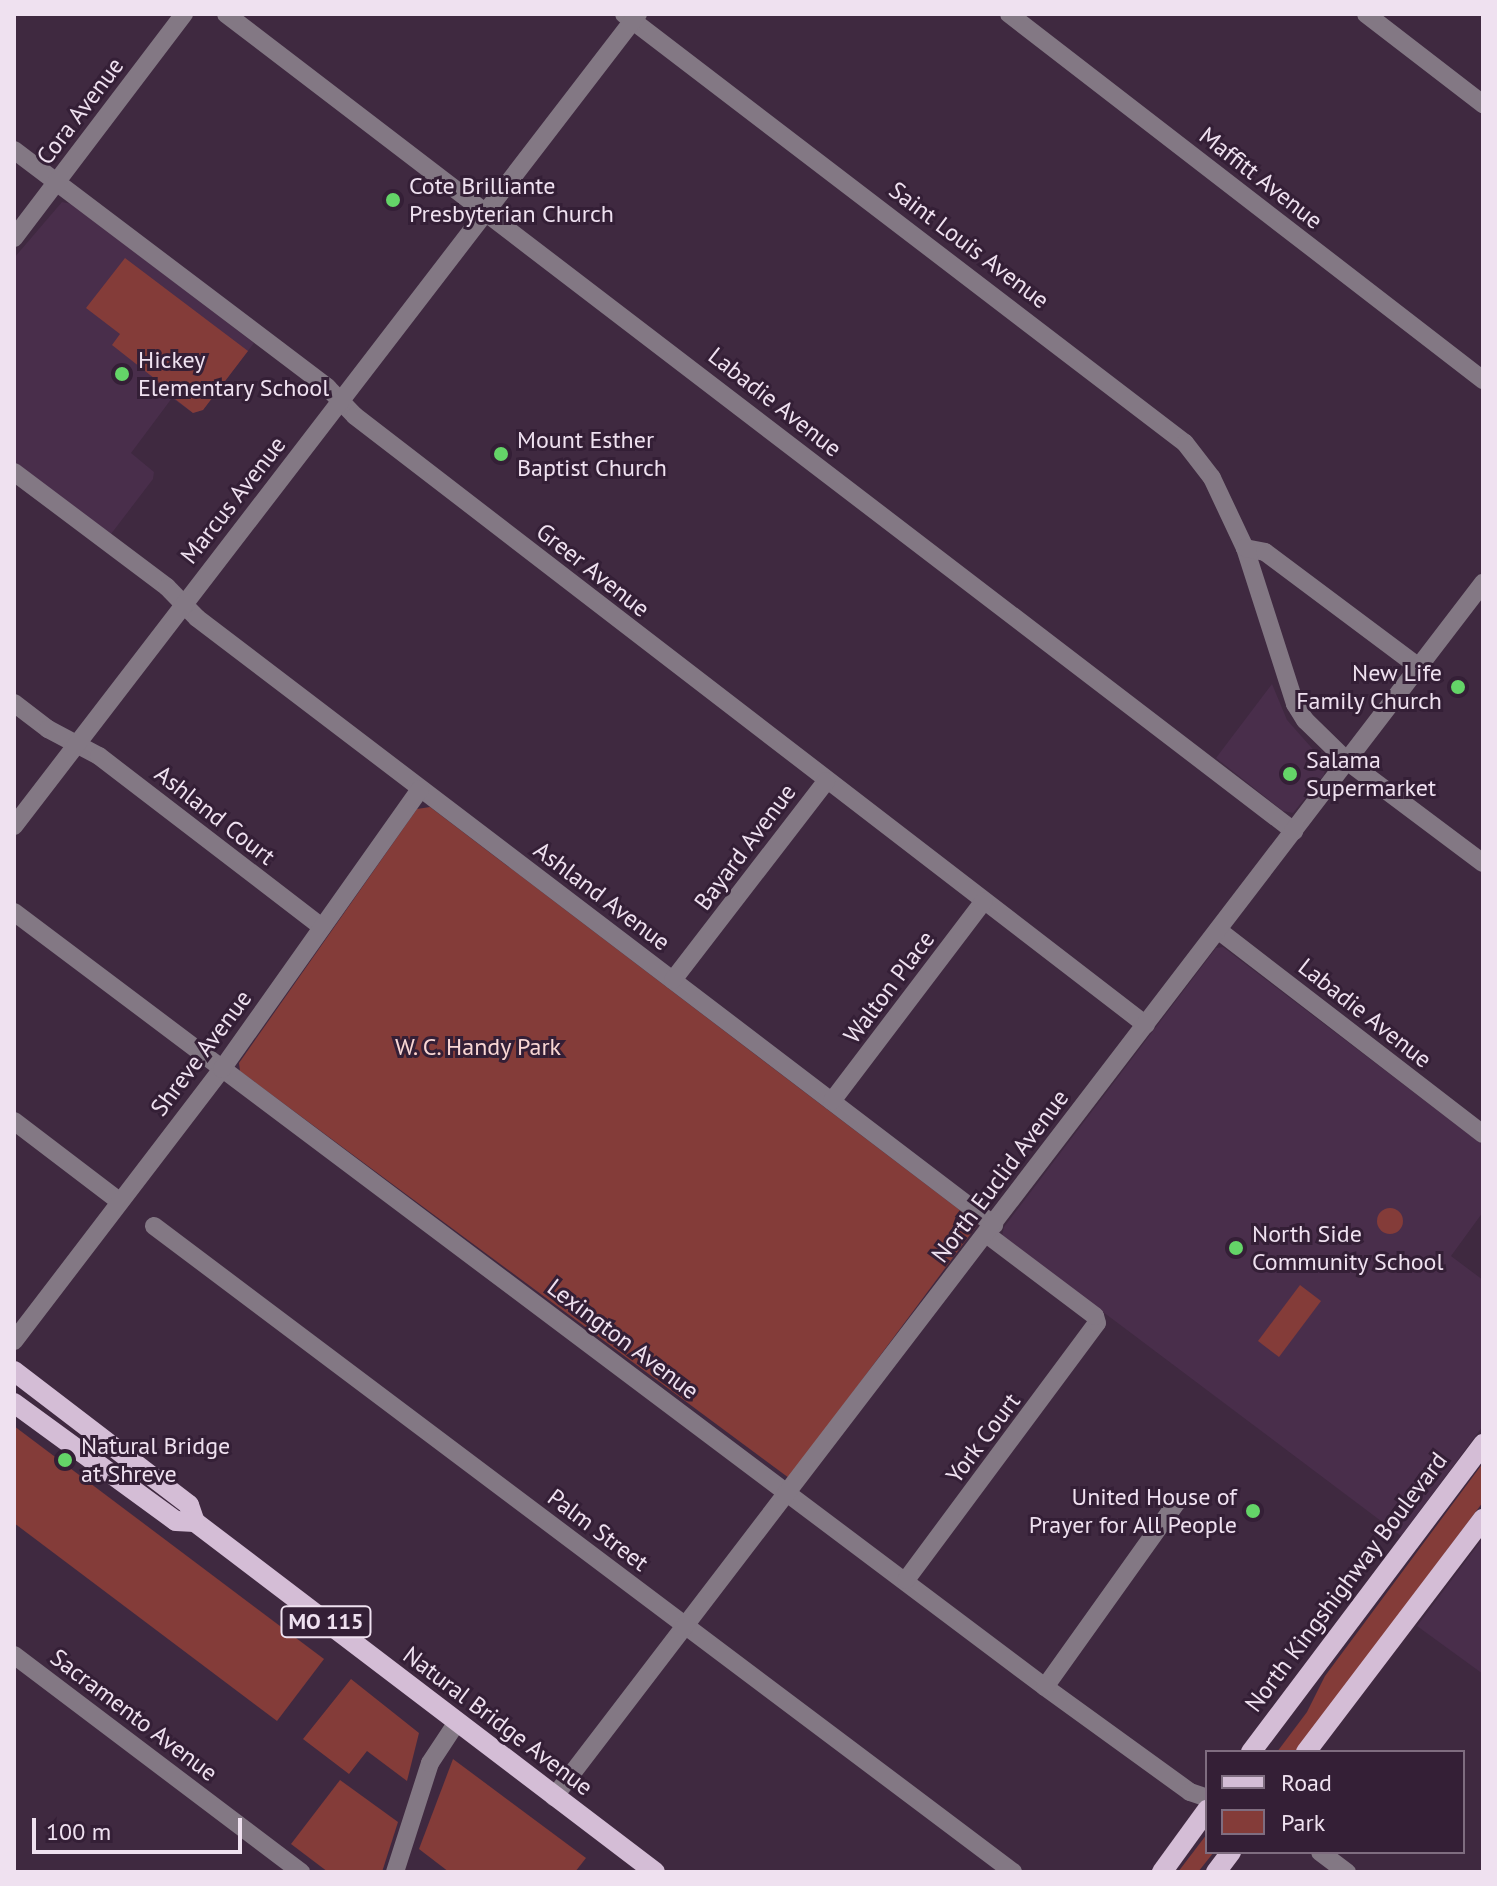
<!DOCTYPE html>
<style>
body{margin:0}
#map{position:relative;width:1497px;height:1886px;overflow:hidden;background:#3f2940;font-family:"PT Sans",sans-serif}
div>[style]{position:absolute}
.built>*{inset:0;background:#492e4b}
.green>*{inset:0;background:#843c39}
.round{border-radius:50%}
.minor>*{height:18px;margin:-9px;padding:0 9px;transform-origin:9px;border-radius:9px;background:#837884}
.major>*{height:20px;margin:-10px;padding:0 10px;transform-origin:10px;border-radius:10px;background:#d4bdd6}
.dots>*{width:22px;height:22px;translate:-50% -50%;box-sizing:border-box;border:4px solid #341f36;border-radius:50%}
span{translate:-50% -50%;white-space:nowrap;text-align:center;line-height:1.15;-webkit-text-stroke:6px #341f36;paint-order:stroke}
.shield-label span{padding:2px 6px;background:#341f36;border:2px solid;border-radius:6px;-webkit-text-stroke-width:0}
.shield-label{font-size:22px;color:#efe1f0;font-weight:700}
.street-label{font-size:24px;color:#efe1f0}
.poi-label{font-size:24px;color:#efe1f0}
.left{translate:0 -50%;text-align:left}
.right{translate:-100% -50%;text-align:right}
.park-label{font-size:24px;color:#f9d7d4}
.frame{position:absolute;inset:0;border:16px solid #efe1f0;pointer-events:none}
.legend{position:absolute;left:1205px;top:1750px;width:260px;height:104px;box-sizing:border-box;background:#341f36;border:2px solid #7f6d80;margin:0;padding:10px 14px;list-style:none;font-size:24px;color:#efe1f0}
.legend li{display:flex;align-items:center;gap:16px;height:40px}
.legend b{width:40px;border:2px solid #7f6d80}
.scale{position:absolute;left:32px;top:1818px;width:210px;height:36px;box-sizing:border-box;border:4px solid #efe1f0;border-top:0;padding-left:10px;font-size:24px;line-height:28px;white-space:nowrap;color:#efe1f0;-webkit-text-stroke:6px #341f36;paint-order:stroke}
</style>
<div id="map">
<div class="built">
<div style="clip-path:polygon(62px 202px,72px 204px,254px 343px,203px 410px,193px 413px,172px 398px,131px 453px,154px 472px,153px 479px,111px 534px,14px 462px,14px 258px)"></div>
<div style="clip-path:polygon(1272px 684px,1287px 720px,1326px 764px,1324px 775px,1293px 813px,1283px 811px,1216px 758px)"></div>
<div style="clip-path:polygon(1223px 947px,1483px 1145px,1483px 1212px,1451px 1256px,1483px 1280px,1483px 1426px,1401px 1536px,1002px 1236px,1004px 1227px,1216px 948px)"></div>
<div style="clip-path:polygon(1483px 1538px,1483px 1674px,1417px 1626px)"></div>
</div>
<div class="green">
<div style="clip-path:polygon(125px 258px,248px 351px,203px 410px,193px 413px,157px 385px,159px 382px,112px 345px,120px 334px,86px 308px)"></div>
<div style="clip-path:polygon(430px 807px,978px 1224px,789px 1478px,240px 1071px,239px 1063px,417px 809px)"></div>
<div class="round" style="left:1377px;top:1208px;width:26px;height:26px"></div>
<div style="clip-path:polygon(1300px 1285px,1321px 1301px,1279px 1357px,1258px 1341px)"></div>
<div style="clip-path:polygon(14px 1426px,324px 1659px,277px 1721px,14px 1523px)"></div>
<div style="clip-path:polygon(1483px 1463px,1483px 1502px,1296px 1752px,1277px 1752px,1307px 1712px,1325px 1676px)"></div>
<div style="clip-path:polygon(351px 1679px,419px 1733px,407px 1781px,367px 1751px,349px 1774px,303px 1739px)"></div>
<div style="clip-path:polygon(453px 1759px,586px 1858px,575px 1872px,449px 1872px,419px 1849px)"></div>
<div style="clip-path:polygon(340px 1780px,398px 1822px,382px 1872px,328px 1872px,291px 1844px)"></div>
<div style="clip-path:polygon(1207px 1834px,1207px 1852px,1214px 1852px,1198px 1872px,1178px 1872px)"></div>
</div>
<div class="minor">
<div style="left:226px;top:14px;width:1345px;rotate:37.42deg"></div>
<div style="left:624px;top:14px;width:706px;rotate:37.41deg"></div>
<div style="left:1185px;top:443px;width:44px;rotate:52.4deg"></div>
<div style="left:1212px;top:478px;width:77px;rotate:64.8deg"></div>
<div style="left:1245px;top:548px;width:164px;rotate:72.2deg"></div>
<div style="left:1295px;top:704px;width:19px;rotate:58deg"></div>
<div style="left:1305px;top:720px;width:59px;rotate:44.3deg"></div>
<div style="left:1347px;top:761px;width:170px;rotate:36.9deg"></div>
<div style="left:1009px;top:14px;width:599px;rotate:37.67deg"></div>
<div style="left:1366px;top:14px;width:148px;rotate:37.6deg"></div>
<div style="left:14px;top:150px;width:393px;rotate:37.1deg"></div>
<div style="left:327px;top:387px;width:40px;rotate:46deg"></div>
<div style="left:355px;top:416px;width:998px;rotate:37.59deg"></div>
<div style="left:14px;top:238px;width:281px;rotate:-52.8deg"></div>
<div style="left:14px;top:472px;width:191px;rotate:36.9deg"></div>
<div style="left:167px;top:587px;width:43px;rotate:45.9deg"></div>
<div style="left:197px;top:618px;width:1002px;rotate:37.29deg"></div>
<div style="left:1245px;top:548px;width:20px;rotate:11deg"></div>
<div style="left:1265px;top:552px;width:192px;rotate:36.8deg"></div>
<div style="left:14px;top:703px;width:43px;rotate:37.4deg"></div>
<div style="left:48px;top:729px;width:58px;rotate:27.9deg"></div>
<div style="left:99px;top:756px;width:281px;rotate:37.5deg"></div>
<div style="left:14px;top:826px;width:1024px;rotate:-52.46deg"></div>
<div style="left:14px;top:912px;width:1290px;rotate:36.93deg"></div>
<div style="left:1045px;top:1687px;width:179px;rotate:35.9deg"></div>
<div style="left:1190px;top:1792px;width:18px;rotate:19deg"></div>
<div style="left:1218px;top:930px;width:334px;rotate:37.6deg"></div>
<div style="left:673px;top:980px;width:251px;rotate:-52.4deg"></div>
<div style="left:832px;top:1101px;width:251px;rotate:-52.8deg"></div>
<div style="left:14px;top:1121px;width:132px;rotate:37.3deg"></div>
<div style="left:154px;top:1226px;width:1075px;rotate:36.94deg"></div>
<div style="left:14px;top:1341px;width:342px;rotate:-52.6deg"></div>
<div style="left:222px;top:1069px;width:343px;rotate:-54.7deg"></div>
<div style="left:906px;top:1580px;width:320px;rotate:-53.4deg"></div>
<div style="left:1097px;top:1323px;width:7px;rotate:-106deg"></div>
<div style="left:1095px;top:1316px;width:136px;rotate:-143deg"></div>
<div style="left:14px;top:1655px;width:360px;rotate:37.1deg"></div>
<div style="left:1045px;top:1687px;width:227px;rotate:-54.5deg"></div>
<div style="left:554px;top:1797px;width:1529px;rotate:-52.58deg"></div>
<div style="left:1320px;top:1852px;width:34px;rotate:37deg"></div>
<div style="left:395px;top:1872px;width:114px;rotate:-72.2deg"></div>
<div style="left:430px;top:1763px;width:49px;rotate:-56.6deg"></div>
</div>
<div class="major">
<div style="left:14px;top:1371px;width:220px;rotate:37.4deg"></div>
<div style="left:189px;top:1505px;width:18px;rotate:71deg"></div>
<div style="left:195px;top:1522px;width:578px;rotate:37.27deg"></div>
<div style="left:14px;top:1403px;width:200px;rotate:36.1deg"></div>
<div style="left:176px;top:1521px;width:19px;rotate:3deg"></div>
<div style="left:1251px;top:1752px;width:386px;rotate:-53deg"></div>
<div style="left:1306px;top:1752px;width:293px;rotate:-52.8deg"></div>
<div style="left:1162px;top:1872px;width:77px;rotate:-54deg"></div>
<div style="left:1216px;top:1872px;width:25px;rotate:-53deg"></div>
</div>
<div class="dots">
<div style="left:393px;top:200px;background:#64d468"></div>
<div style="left:122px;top:374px;background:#64d468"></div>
<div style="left:501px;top:454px;background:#64d468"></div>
<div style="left:1458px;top:687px;background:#64d468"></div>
<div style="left:1290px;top:774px;background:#64d468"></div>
<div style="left:1236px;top:1248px;background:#64d468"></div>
<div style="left:65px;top:1460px;background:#64d468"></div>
<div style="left:1253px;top:1511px;background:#64d468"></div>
</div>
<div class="shield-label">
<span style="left:326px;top:1622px">MO 115</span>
</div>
<div class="street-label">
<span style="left:80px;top:111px;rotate:-53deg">Cora Avenue</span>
<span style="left:1261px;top:178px;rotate:38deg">Maffitt Avenue</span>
<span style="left:969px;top:245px;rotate:37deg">Saint Louis Avenue</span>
<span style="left:775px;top:402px;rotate:38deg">Labadie Avenue</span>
<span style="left:233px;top:500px;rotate:-52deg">Marcus Avenue</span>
<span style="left:593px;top:570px;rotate:38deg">Greer Avenue</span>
<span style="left:215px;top:815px;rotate:38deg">Ashland Court</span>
<span style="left:745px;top:847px;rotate:-53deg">Bayard Avenue</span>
<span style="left:602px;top:896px;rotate:37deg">Ashland Avenue</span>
<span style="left:889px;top:987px;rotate:-53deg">Walton Place</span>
<span style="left:1365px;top:1013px;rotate:38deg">Labadie Avenue</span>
<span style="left:201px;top:1053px;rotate:-53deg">Shreve Avenue</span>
<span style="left:1000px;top:1176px;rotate:-53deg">North Euclid Avenue</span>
<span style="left:623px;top:1339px;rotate:37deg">Lexington Avenue</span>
<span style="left:983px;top:1438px;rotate:-53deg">York Court</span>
<span style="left:598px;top:1530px;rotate:37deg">Palm Street</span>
<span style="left:1346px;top:1582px;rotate:-53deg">North Kingshighway Boulevard</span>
<span style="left:134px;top:1715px;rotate:37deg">Sacramento Avenue</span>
<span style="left:498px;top:1721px;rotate:37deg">Natural Bridge Avenue</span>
</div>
<div class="poi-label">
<span class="left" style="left:409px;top:200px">Cote Brilliante<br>Presbyterian Church</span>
<span class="left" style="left:138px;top:374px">Hickey<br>Elementary School</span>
<span class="left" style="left:517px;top:454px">Mount Esther<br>Baptist Church</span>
<span class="right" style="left:1442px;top:687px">New Life<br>Family Church</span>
<span class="left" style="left:1306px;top:774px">Salama<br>Supermarket</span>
<span class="left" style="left:1252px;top:1248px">North Side<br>Community School</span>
<span class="left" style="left:81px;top:1460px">Natural Bridge<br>at Shreve</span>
<span class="right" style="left:1237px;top:1511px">United House of<br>Prayer for All People</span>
</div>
<div class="park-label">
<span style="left:478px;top:1047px">W. C. Handy Park</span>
</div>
<div class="frame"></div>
<ul class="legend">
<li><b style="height:10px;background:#d4bdd6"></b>Road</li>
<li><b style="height:22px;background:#843c39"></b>Park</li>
</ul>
<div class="scale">100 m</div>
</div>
